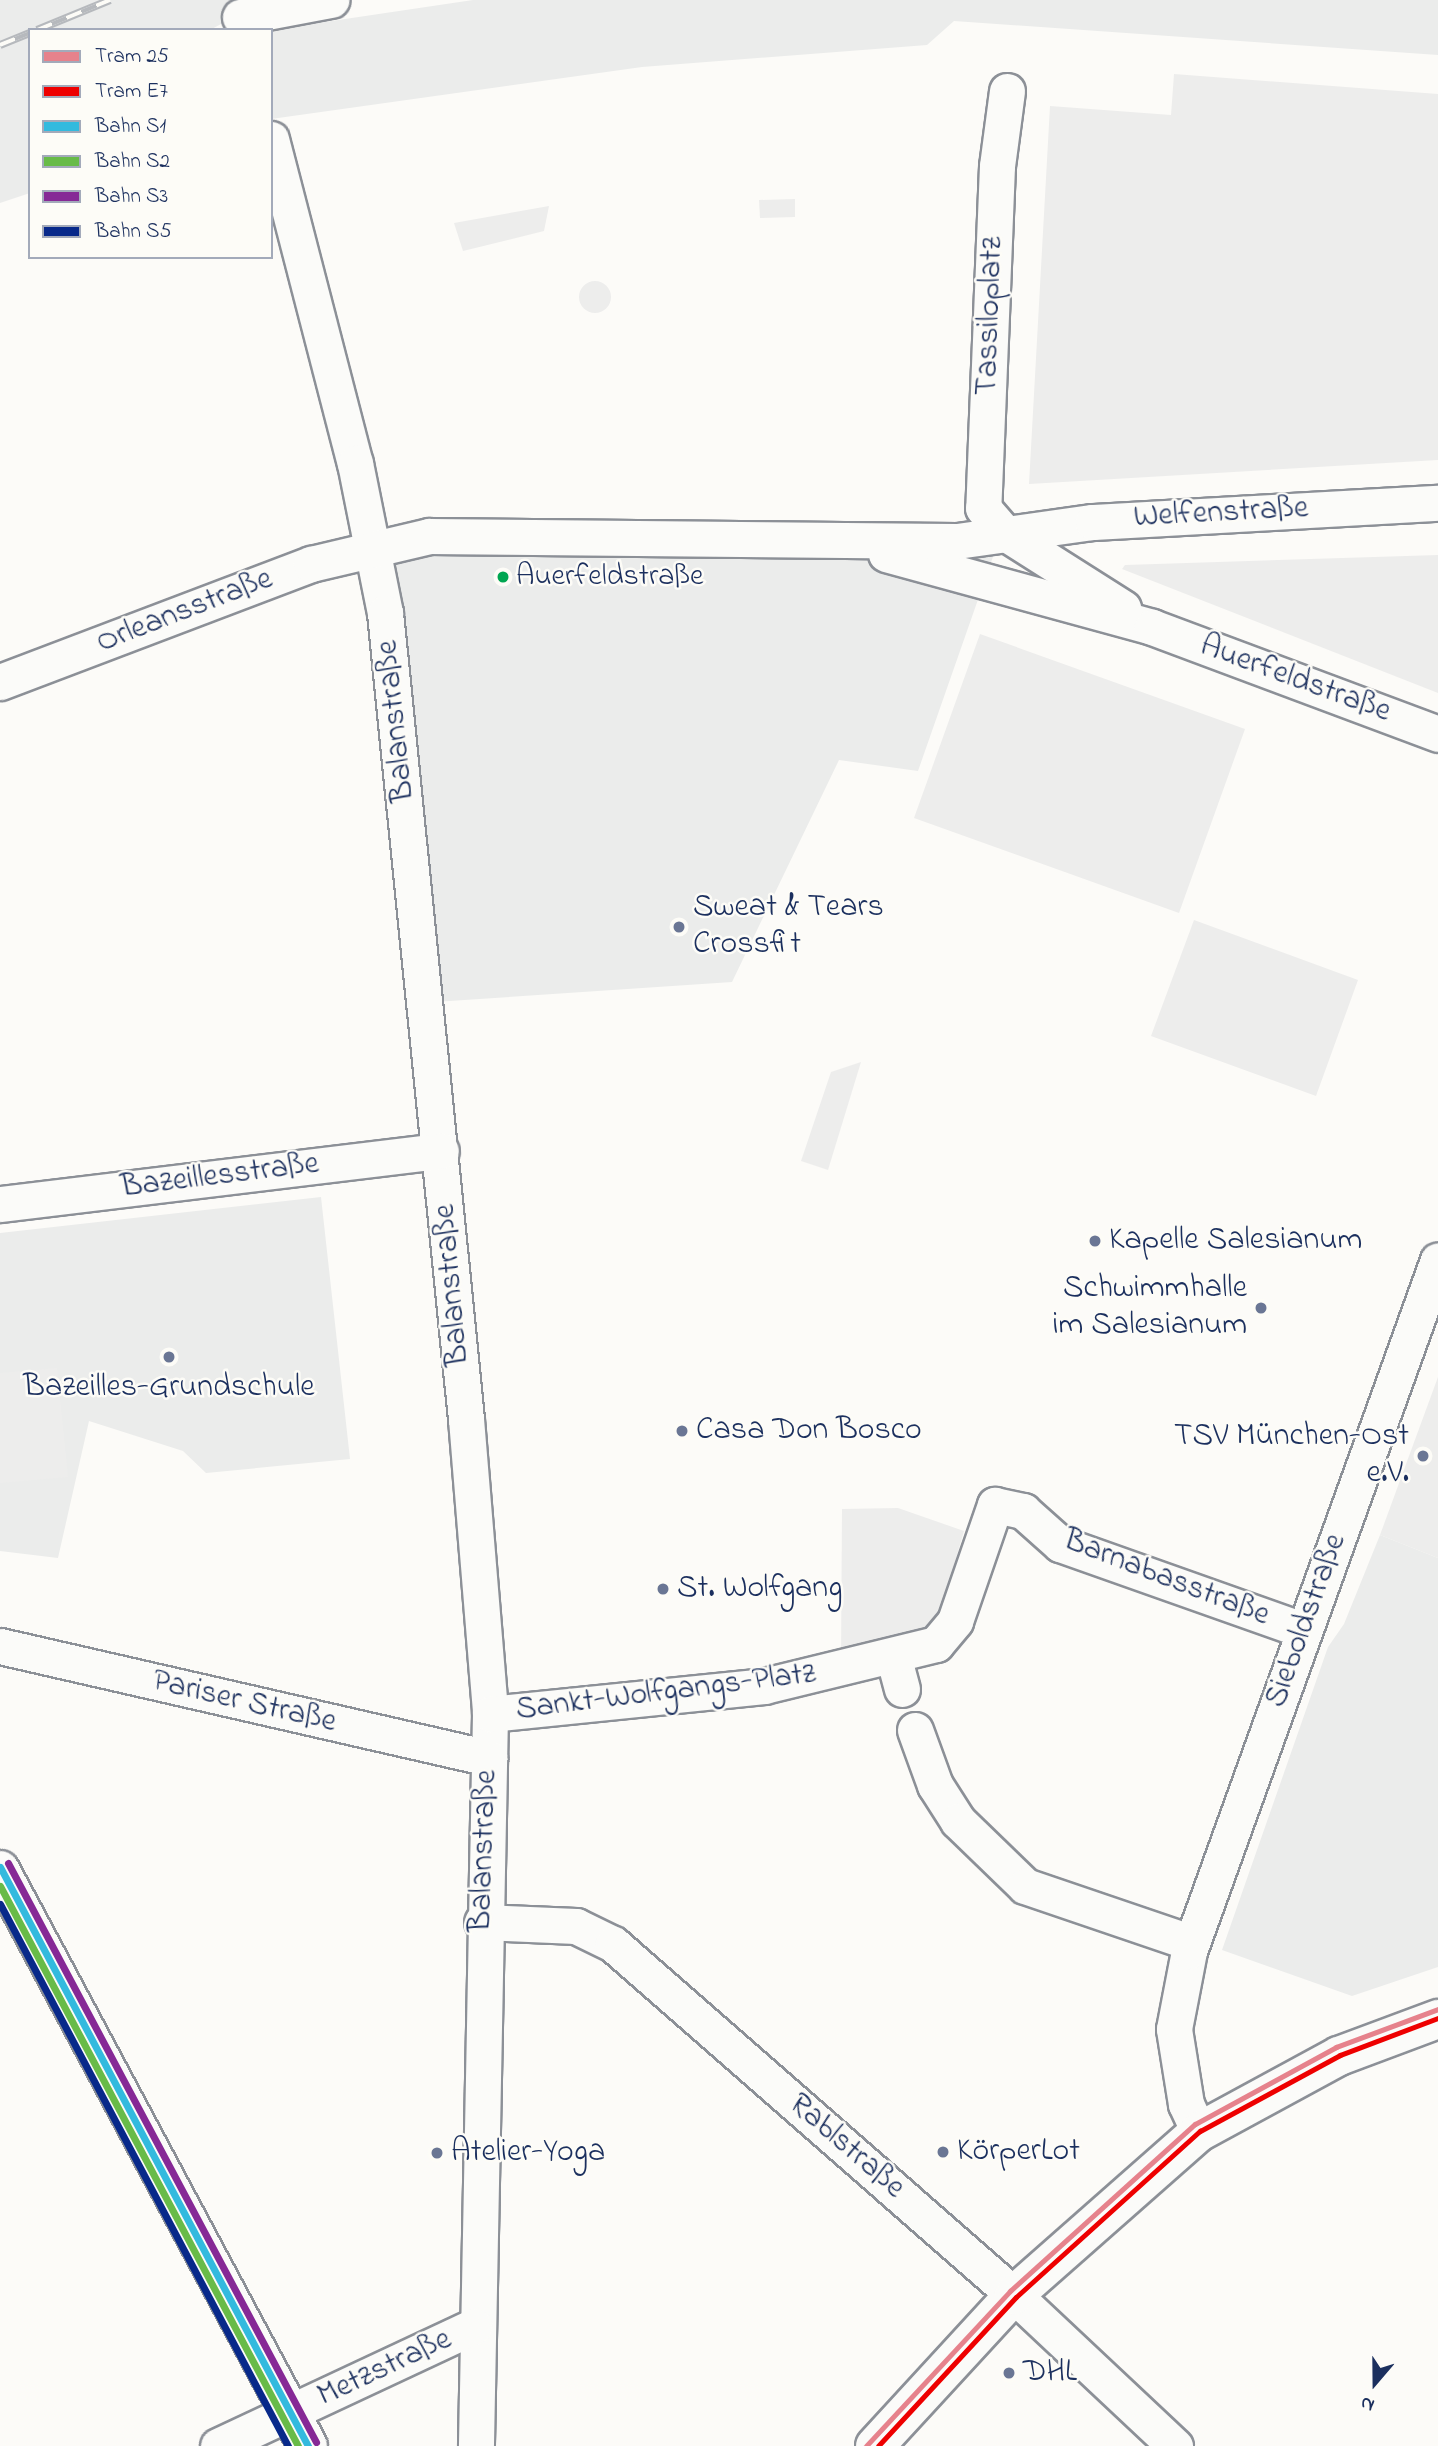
<!DOCTYPE html>
<meta charset="utf-8">
<style>
body{margin:0}
#map{position:relative;width:1438px;height:2446px;overflow:hidden;background:#fcfbf8;font-family:"Indie Flower",sans-serif}
div>[style]{position:absolute}
.built>*{inset:0;background:#ebeceb}
.green>*{inset:0;background:#ededec}
.round{border-radius:50%}
.roads{filter:drop-shadow(2px 0 #8c9097) drop-shadow(-2px 0 #8c9097) drop-shadow(0 2px #8c9097) drop-shadow(0 -2px #8c9097)}
.minor>*{height:35px;margin:-17.5px;padding:0 17.5px;transform-origin:17.5px;border-radius:17.5px;background:#fbfbf9}
.major>*{height:38px;margin:-19px;padding:0 19px;transform-origin:19px;border-radius:19px;background:#fbfbf9}
.rail>*{height:8px;margin-top:-4px;transform-origin:0;background:repeating-linear-gradient(90deg,#fdfcf7 0 16px,#b6b9bd 0 32px);box-sizing:border-box;border-block:2px solid #b6b9bd}
.rail-1>*{height:7px;margin:-3.5px;padding:0 3.5px;transform-origin:3.5px;border-radius:3.5px;background:#33bade}
.rail-2>*{height:7px;margin:-3.5px;padding:0 3.5px;transform-origin:3.5px;border-radius:3.5px;background:#68bb48}
.rail-3>*{height:7px;margin:-3.5px;padding:0 3.5px;transform-origin:3.5px;border-radius:3.5px;background:#862996}
.rail-4>*{height:7px;margin:-3.5px;padding:0 3.5px;transform-origin:3.5px;border-radius:3.5px;background:#08298a}
.tram-1>*{height:5px;margin:-2.5px;padding:0 2.5px;transform-origin:2.5px;border-radius:2.5px;background:#e6828c}
.tram-2>*{height:5px;margin:-2.5px;padding:0 2.5px;transform-origin:2.5px;border-radius:2.5px;background:#e00}
.dots>*{width:19px;height:19px;translate:-50% -50%;box-sizing:border-box;border:4px solid #fdfcf7;border-radius:50%}
span{translate:-50% -50%;white-space:nowrap;text-align:center;line-height:1.15;-webkit-text-stroke:5px #fdfcf7;paint-order:stroke}
.bus-label{font-size:30px;color:#1b2f5e}
.left{translate:0 -50%;text-align:left}
.street-label{font-size:32px;color:#1b2f5e}
.poi-label{font-size:32px;color:#1b2f5e}
.right{translate:-100% -50%;text-align:right}
.legend{position:absolute;left:28px;top:28px;width:245px;height:231px;box-sizing:border-box;background:#fdfcf7;border:2px solid #a3aaba;margin:0;padding:9px 12px;list-style:none;font-size:21px;color:#1b2f5e}
.legend li{display:flex;align-items:center;gap:14px;height:35px}
.legend b{width:35px;border:2px solid #a3aaba}
.north{position:absolute;left:1340px;top:2348px;width:70px;height:70px;-webkit-text-stroke:5px #fdfcf7;paint-order:stroke;rotate:200deg;font-size:19px;font-weight:700;line-height:28px;text-align:center;color:#1b2f5e}
.north::after{content:'';display:block;margin:auto;width:24px;height:32px;background:#1b2f5e;clip-path:polygon(50% 0,100% 100%,50% 72%,0 100%)}
</style>
<div id="map">
<div class="built">
<div style="clip-path:polygon(0 0,265px 0,210px 30px,30px 30px,30px 193px,0 203px)"></div>
<div style="clip-path:polygon(473px 0,1438px 0,1438px 55px,954px 21px,927px 45px,642px 67px,271px 119px,271px 30px)"></div>
<div style="clip-path:polygon(431px 541px,995px 551px,918px 771px,839px 760px,732px 982px,419px 1003px,358px 557px)"></div>
<div style="clip-path:polygon(321px 1197px,350px 1459px,206px 1473px,183px 1451px,89px 1421px,58px 1558px,0 1551px,0 1233px)"></div>
<div style="clip-path:polygon(1380px 1535px,1438px 1558px,1438px 1967px,1352px 1996px,1222px 1950px,1328px 1647px,1344px 1624px)"></div>
</div>
<div class="green">
<div style="clip-path:polygon(1174px 74px,1438px 94px,1438px 460px,1029px 484px,1050px 106px,1171px 115px)"></div>
<div style="clip-path:polygon(795px 199px,795px 217px,760px 218px,759px 200px)"></div>
<div style="clip-path:polygon(549px 206px,544px 231px,463px 251px,454px 223px)"></div>
<div class="round" style="left:579px;top:281px;width:32px;height:32px"></div>
<div style="clip-path:polygon(1438px 555px,1438px 693px,1122px 569px,1125px 565px)"></div>
<div style="clip-path:polygon(980px 634px,1245px 729px,1179px 913px,914px 818px)"></div>
<div style="clip-path:polygon(1194px 920px,1358px 980px,1316px 1096px,1151px 1036px)"></div>
<div style="clip-path:polygon(861px 1062px,828px 1170px,801px 1161px,831px 1072px)"></div>
<div style="clip-path:polygon(57px 1368px,68px 1477px,0 1483px,0 1373px)"></div>
<div style="clip-path:polygon(1438px 1377px,1438px 1558px,1380px 1535px)"></div>
<div style="clip-path:polygon(898px 1508px,964px 1531px,936px 1627px,841px 1661px,842px 1509px)"></div>
</div>
<div class="roads">
<div class="minor">
<div style="left:240px;top:17px;width:93px;rotate:-10.6deg"></div>
<div style="left:1007px;top:91px;width:76px;rotate:97.6deg"></div>
<div style="left:997px;top:166px;width:342px;rotate:92.3deg"></div>
<div style="left:983px;top:508px;width:33px;rotate:49deg"></div>
<div style="left:1005px;top:533px;width:140px;rotate:32.4deg"></div>
<div style="left:271px;top:139px;width:335px;rotate:75.5deg"></div>
<div style="left:355px;top:463px;width:153px;rotate:78.7deg"></div>
<div style="left:385px;top:613px;width:810px;rotate:84.26deg"></div>
<div style="left:466px;top:1419px;width:296px;rotate:85.3deg"></div>
<div style="left:490px;top:1714px;width:732px;rotate:91.1deg"></div>
<div style="left:886px;top:554px;width:276px;rotate:15.3deg"></div>
<div style="left:1152px;top:627px;width:305px;rotate:20.5deg"></div>
<div style="left:0;top:682px;width:333px;rotate:-20.8deg"></div>
<div style="left:311px;top:564px;width:121px;rotate:-13.3deg"></div>
<div style="left:429px;top:536px;width:528px;rotate:0.54deg"></div>
<div style="left:957px;top:541px;width:137px;rotate:-8deg"></div>
<div style="left:1093px;top:522px;width:346px;rotate:-3.2deg"></div>
<div style="left:0;top:1204px;width:444px;rotate:-6.9deg"></div>
<div style="left:0;top:1646px;width:502px;rotate:12.9deg"></div>
<div style="left:894px;top:1659px;width:31px;rotate:75deg"></div>
<div style="left:490px;top:1714px;width:275px;rotate:-5.8deg"></div>
<div style="left:764px;top:1686px;width:177px;rotate:-13.7deg"></div>
<div style="left:936px;top:1644px;width:30px;rotate:-50deg"></div>
<div style="left:955px;top:1621px;width:123px;rotate:-71deg"></div>
<div style="left:995px;top:1505px;width:29px;rotate:12deg"></div>
<div style="left:1023px;top:1511px;width:50px;rotate:41.7deg"></div>
<div style="left:1060px;top:1544px;width:258px;rotate:19.5deg"></div>
<div style="left:915px;top:1730px;width:59px;rotate:70deg"></div>
<div style="left:935px;top:1785px;width:43px;rotate:57.4deg"></div>
<div style="left:958px;top:1821px;width:93px;rotate:44.1deg"></div>
<div style="left:1025px;top:1886px;width:176px;rotate:18.8deg"></div>
<div style="left:482px;top:1922px;width:94px;rotate:2.4deg"></div>
<div style="left:576px;top:1926px;width:41px;rotate:25.9deg"></div>
<div style="left:613px;top:1944px;width:533px;rotate:41.2deg"></div>
<div style="left:1014px;top:2295px;width:221px;rotate:43.2deg"></div>
<div style="left:1199px;top:2132px;width:31px;rotate:-115deg"></div>
<div style="left:1186px;top:2104px;width:76px;rotate:-99.1deg"></div>
<div style="left:1174px;top:2029px;width:79px;rotate:-79.1deg"></div>
<div style="left:1189px;top:1951px;width:734px;rotate:-70.18deg"></div>
<div style="left:218px;top:2446px;width:283px;rotate:-25.1deg"></div>
</div>
<div class="major">
<div style="left:0;top:1870px;width:653px;rotate:61.87deg"></div>
<div style="left:875px;top:2446px;width:205px;rotate:-47.4deg"></div>
<div style="left:1014px;top:2295px;width:247px;rotate:-41.4deg"></div>
<div style="left:1199px;top:2132px;width:159px;rotate:-28.5deg"></div>
<div style="left:1339px;top:2056px;width:106px;rotate:-20.5deg"></div>
</div>
</div>
<div class="rail">
<div style="left:37px;top:30px;width:79px;rotate:-22.3deg"></div>
<div style="left:0;top:45px;width:32px;rotate:-22deg"></div>
</div>
<div class="rail-1">
<div style="left:0;top:1867px;width:656px;rotate:61.99deg"></div>
</div>
<div class="rail-2">
<div style="left:0;top:1886px;width:634px;rotate:61.98deg"></div>
</div>
<div class="rail-3">
<div style="left:8px;top:1863px;width:656px;rotate:61.99deg"></div>
</div>
<div class="rail-4">
<div style="left:0;top:1904px;width:614px;rotate:62.02deg"></div>
</div>
<div class="tram-1">
<div style="left:866px;top:2446px;width:212px;rotate:-47.1deg"></div>
<div style="left:1010px;top:2291px;width:249px;rotate:-42.1deg"></div>
<div style="left:1195px;top:2124px;width:161px;rotate:-28.6deg"></div>
<div style="left:1336px;top:2047px;width:109px;rotate:-20.4deg"></div>
</div>
<div class="tram-2">
<div style="left:878px;top:2446px;width:203px;rotate:-47.2deg"></div>
<div style="left:1016px;top:2297px;width:248px;rotate:-42.1deg"></div>
<div style="left:1200px;top:2131px;width:159px;rotate:-28.5deg"></div>
<div style="left:1340px;top:2055px;width:105px;rotate:-20.7deg"></div>
</div>
<div class="dots">
<div style="left:503px;top:577px;background:#00a651"></div>
<div style="left:679px;top:927px;background:#6a7694"></div>
<div style="left:1095px;top:1241px;background:#6a7694"></div>
<div style="left:1261px;top:1308px;background:#6a7694"></div>
<div style="left:169px;top:1357px;background:#6a7694"></div>
<div style="left:682px;top:1431px;background:#6a7694"></div>
<div style="left:1423px;top:1456px;background:#6a7694"></div>
<div style="left:663px;top:1589px;background:#6a7694"></div>
<div style="left:943px;top:2152px;background:#6a7694"></div>
<div style="left:437px;top:2153px;background:#6a7694"></div>
<div style="left:1009px;top:2373px;background:#6a7694"></div>
</div>
<div class="bus-label">
<span class="left" style="left:516px;top:577px">Auerfeldstraße</span>
</div>
<div class="street-label">
<span style="left:991px;top:316px;rotate:-88deg">Tassiloplatz</span>
<span style="left:1221px;top:514px;rotate:-3deg">Welfenstraße</span>
<span style="left:185px;top:612px;rotate:-21deg">Orleansstraße</span>
<span style="left:1295px;top:680px;rotate:20deg">Auerfeldstraße</span>
<span style="left:397px;top:721px;rotate:-96deg">Balanstraße</span>
<span style="left:220px;top:1177px;rotate:-7deg">Bazeillesstraße</span>
<span style="left:453px;top:1285px;rotate:-95deg">Balanstraße</span>
<span style="left:1166px;top:1579px;rotate:21deg">Barnabasstraße</span>
<span style="left:1307px;top:1621px;rotate:-70deg">Sieboldstraße</span>
<span style="left:666px;top:1693px;rotate:-7deg">Sankt-Wolfgangs-Platz</span>
<span style="left:244px;top:1703px;rotate:13deg">Pariser Straße</span>
<span style="left:485px;top:1851px;rotate:-88deg">Balanstraße</span>
<span style="left:846px;top:2147px;rotate:41deg">Rablstraße</span>
<span style="left:385px;top:2369px;rotate:-25deg">Metzstraße</span>
</div>
<div class="poi-label">
<span class="left" style="left:693px;top:927px">Sweat &amp; Tears<br>Crossfit</span>
<span class="left" style="left:1109px;top:1241px">Kapelle Salesianum</span>
<span class="right" style="left:1247px;top:1308px">Schwimmhalle<br>im Salesianum</span>
<span style="left:169px;top:1388px">Bazeilles-Grundschule</span>
<span class="left" style="left:696px;top:1431px">Casa Don Bosco</span>
<span class="right" style="left:1409px;top:1456px">TSV München-Ost<br>e.V.</span>
<span class="left" style="left:677px;top:1589px">St. Wolfgang</span>
<span class="left" style="left:957px;top:2152px">KörperLot</span>
<span class="left" style="left:451px;top:2153px">Atelier-Yoga</span>
<span class="left" style="left:1023px;top:2373px">DHL</span>
</div>
<ul class="legend">
<li><b style="height:9px;background:#e6828c"></b>Tram 25</li>
<li><b style="height:9px;background:#e00"></b>Tram E7</li>
<li><b style="height:9px;background:#33bade"></b>Bahn S1</li>
<li><b style="height:9px;background:#68bb48"></b>Bahn S2</li>
<li><b style="height:9px;background:#862996"></b>Bahn S3</li>
<li><b style="height:9px;background:#08298a"></b>Bahn S5</li>
</ul>
<div class="north">N</div>
</div>
